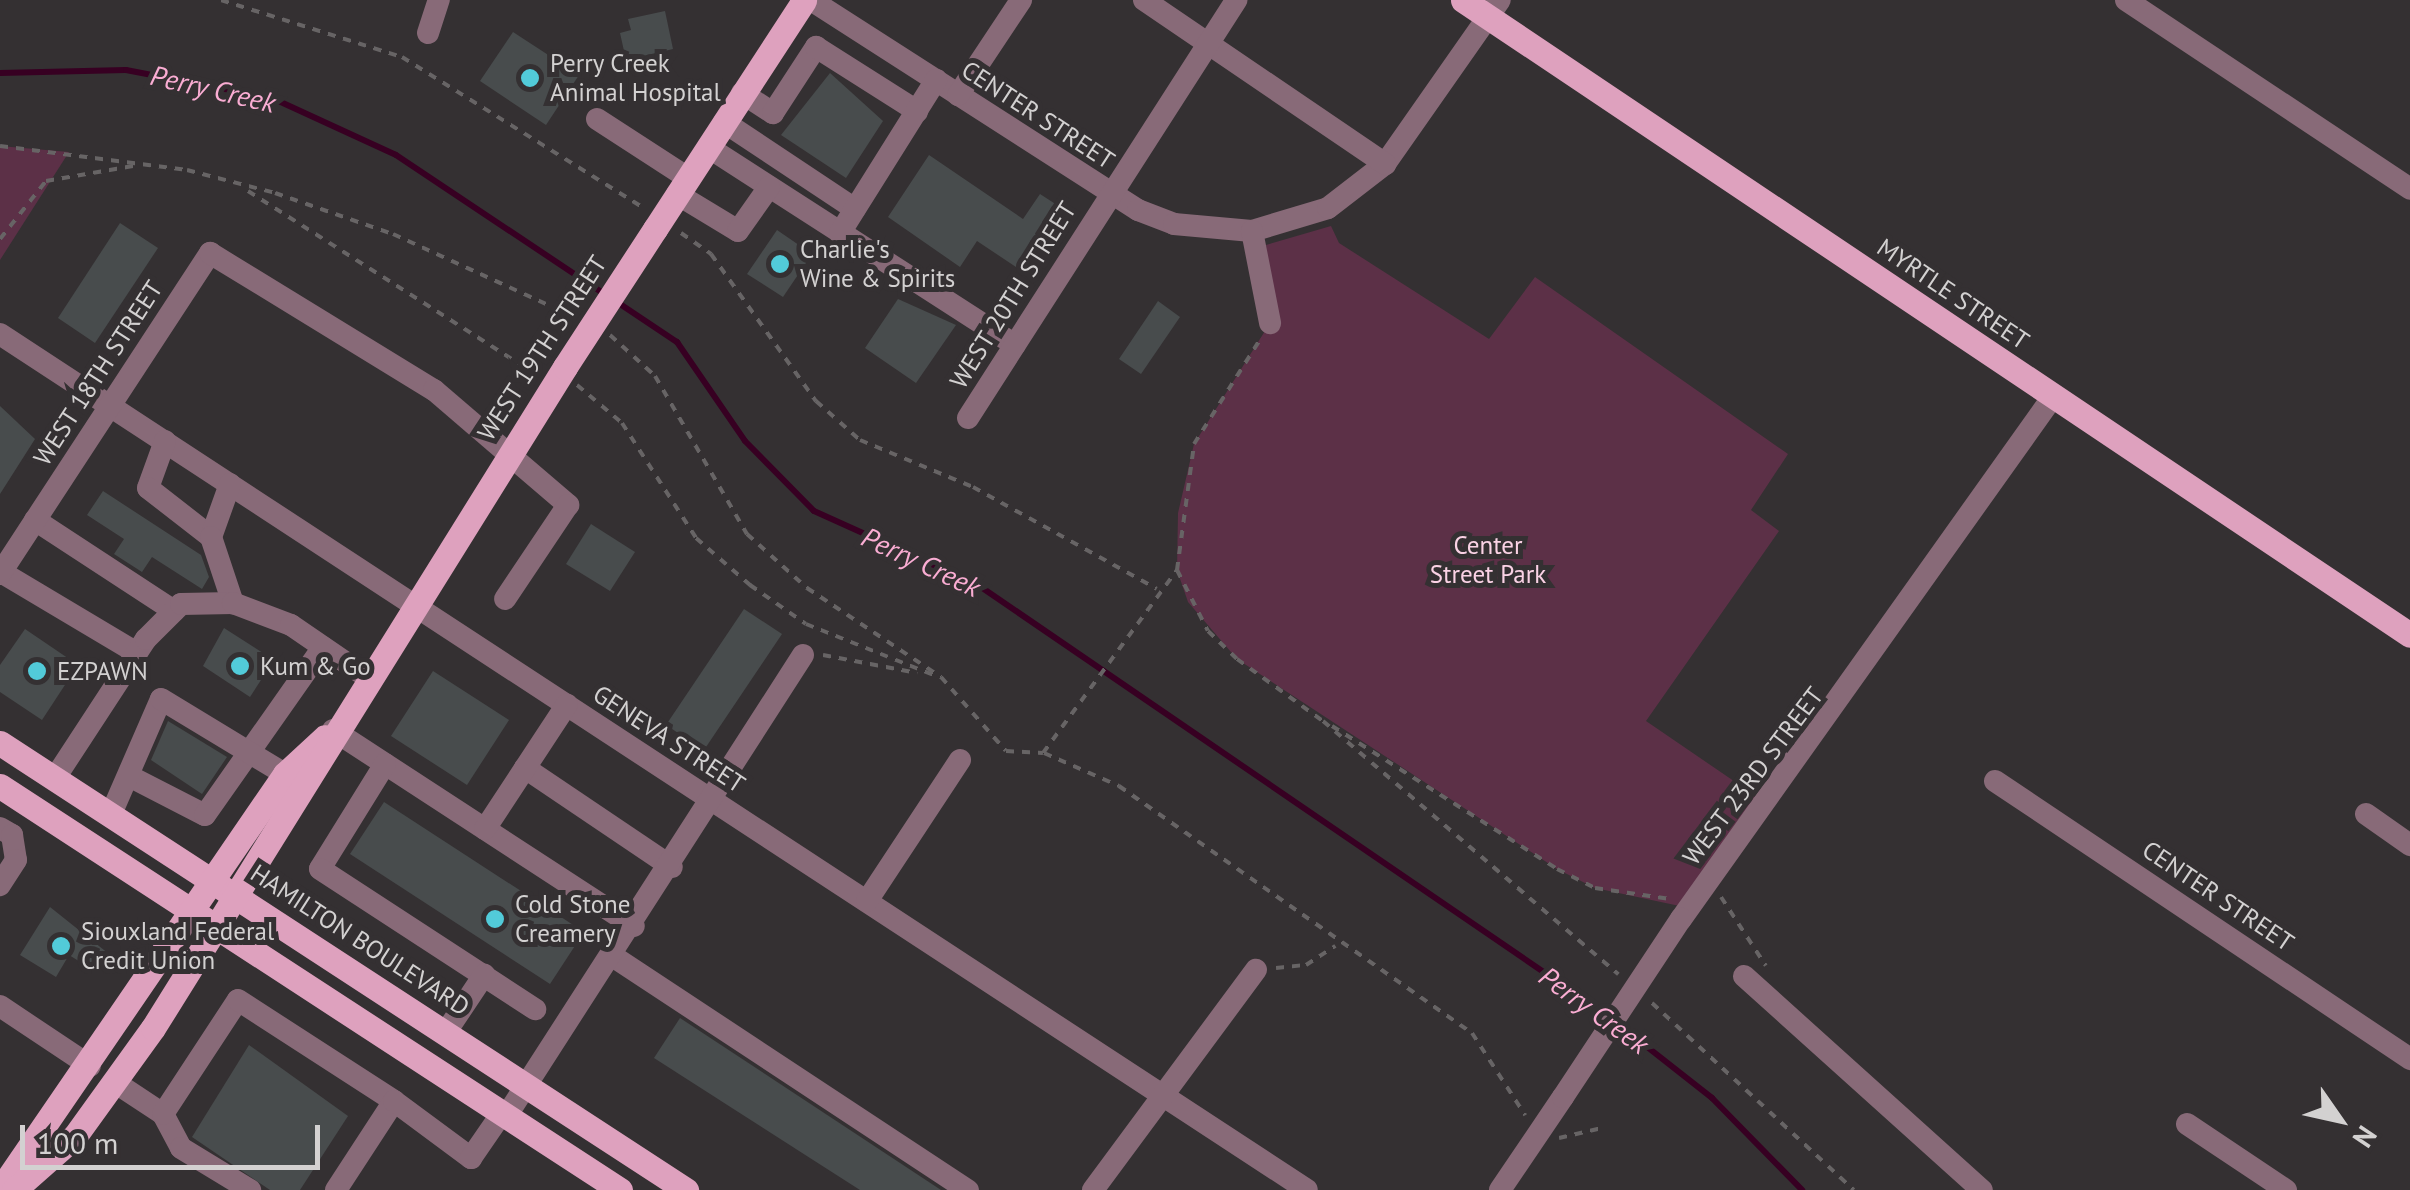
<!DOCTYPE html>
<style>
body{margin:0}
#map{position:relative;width:2410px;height:1190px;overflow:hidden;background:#343032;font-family:"PT Sans",sans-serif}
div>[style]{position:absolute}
.green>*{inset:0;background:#5c3047}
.stream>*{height:6px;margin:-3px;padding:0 3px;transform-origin:3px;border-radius:3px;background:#370022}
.building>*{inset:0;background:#484c4d}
.path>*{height:4px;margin-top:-2px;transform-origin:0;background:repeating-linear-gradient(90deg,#676465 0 8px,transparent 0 16px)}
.minor>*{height:22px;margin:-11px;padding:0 11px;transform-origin:11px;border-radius:11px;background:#886a78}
.major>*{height:25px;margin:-12.5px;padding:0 12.5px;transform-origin:12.5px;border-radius:12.5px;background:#dea1be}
.minor-bridge>*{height:22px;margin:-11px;padding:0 11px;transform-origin:11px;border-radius:11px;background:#886a78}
.major-bridge>*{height:25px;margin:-12.5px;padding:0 12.5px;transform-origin:12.5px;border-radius:12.5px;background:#dea1be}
.dots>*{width:28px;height:28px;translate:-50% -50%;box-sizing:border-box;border:5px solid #343032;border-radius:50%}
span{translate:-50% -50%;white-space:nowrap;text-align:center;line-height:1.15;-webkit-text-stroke:10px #343032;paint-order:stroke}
.poi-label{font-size:25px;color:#d3d1d1}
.left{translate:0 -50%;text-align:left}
.street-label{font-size:25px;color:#d3d1d1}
.park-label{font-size:25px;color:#fad2e5}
.water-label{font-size:28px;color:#faadd3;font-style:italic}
.north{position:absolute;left:2290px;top:1070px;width:100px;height:100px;-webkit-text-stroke:8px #343032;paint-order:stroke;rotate:124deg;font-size:28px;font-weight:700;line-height:40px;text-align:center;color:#d3d1d1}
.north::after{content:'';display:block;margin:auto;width:35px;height:45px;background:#d3d1d1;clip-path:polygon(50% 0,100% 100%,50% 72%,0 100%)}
.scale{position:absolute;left:20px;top:1125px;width:300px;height:45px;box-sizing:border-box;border:5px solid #d3d1d1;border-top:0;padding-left:12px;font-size:30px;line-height:35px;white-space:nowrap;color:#d3d1d1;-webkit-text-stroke:8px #343032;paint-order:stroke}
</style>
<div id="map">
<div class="green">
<div style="clip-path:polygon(0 146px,69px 152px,0 260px)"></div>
<div style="clip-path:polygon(1331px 226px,1339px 243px,1489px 339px,1535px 277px,1788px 454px,1751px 510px,1779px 531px,1646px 721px,1766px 803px,1689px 908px,1595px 888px,1557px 869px,1237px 659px,1188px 602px,1177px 570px,1178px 513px,1194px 444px,1270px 323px,1266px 245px)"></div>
</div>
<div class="stream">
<div style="left:0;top:73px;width:126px;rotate:-1.4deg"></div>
<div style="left:126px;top:70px;width:149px;rotate:10.9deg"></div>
<div style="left:272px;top:98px;width:136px;rotate:24.7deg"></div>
<div style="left:396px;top:155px;width:249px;rotate:33.7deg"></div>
<div style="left:614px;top:300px;width:76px;rotate:33.7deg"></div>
<div style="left:677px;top:342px;width:120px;rotate:55.5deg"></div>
<div style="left:745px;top:441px;width:98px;rotate:45.4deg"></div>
<div style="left:814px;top:511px;width:180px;rotate:24.3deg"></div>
<div style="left:978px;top:585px;width:763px;rotate:34.38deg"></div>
<div style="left:1618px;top:1024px;width:120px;rotate:38.2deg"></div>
<div style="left:1712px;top:1098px;width:129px;rotate:45.6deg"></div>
</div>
<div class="building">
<div style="clip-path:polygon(665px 11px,673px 49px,626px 60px,620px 33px,631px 30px,628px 19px)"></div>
<div style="clip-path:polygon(513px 32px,579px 75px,546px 125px,480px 81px)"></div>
<div style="clip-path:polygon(830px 73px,883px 121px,846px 178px,781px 135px)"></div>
<div style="clip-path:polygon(929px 155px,1023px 219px,1040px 194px,1057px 205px,1016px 267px,977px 241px,960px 267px,888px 217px)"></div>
<div style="clip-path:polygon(120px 223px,158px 248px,95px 343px,58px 318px)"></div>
<div style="clip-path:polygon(777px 230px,812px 254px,783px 297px,747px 274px)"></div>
<div style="clip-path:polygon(898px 299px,956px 325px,916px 383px,865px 348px)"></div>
<div style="clip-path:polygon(1158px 301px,1180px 317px,1141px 374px,1119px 359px)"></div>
<div style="clip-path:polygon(0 406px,35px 439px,0 494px)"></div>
<div style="clip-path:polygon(103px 491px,201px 555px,209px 577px,202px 589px,152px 557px,142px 572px,114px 554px,124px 539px,87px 515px)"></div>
<div style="clip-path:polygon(591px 524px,635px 552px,610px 591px,566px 564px)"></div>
<div style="clip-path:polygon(744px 609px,782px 634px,704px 750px,666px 725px)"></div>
<div style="clip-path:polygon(224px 628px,274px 660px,250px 697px,203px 666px)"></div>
<div style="clip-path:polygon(25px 629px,78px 665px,42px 720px,0 692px,0 665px)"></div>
<div style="clip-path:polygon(433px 671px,509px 720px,467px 785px,391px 736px)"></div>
<div style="clip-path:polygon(168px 721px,227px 757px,202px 794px,151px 760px)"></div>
<div style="clip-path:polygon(384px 802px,584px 932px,550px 984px,350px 854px)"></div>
<div style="clip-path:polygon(50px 907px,109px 954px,98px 973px,69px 955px,56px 977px,20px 955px)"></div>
<div style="clip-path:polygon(680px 1018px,941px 1190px,860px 1190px,654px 1058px)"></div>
<div style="clip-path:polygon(249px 1045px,348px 1116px,300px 1190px,270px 1190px,192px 1137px)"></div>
</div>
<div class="path">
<div style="left:221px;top:0;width:190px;rotate:17.5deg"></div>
<div style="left:402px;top:57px;width:285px;rotate:32deg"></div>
<div style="left:0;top:146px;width:189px;rotate:7.3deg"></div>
<div style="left:187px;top:170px;width:91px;rotate:14.6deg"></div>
<div style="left:275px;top:193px;width:125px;rotate:19.2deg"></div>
<div style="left:393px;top:234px;width:195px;rotate:24.6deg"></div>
<div style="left:248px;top:191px;width:340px;rotate:32.5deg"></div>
<div style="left:681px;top:233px;width:37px;rotate:35deg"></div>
<div style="left:711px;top:254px;width:181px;rotate:54.5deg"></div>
<div style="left:816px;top:401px;width:59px;rotate:41.6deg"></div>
<div style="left:860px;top:440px;width:122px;rotate:22.6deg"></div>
<div style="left:973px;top:487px;width:210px;rotate:29deg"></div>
<div style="left:0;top:239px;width:74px;rotate:-51.6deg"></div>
<div style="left:46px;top:181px;width:94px;rotate:-9.8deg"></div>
<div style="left:610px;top:335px;width:61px;rotate:42.3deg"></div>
<div style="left:655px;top:376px;width:183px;rotate:59.8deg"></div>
<div style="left:747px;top:534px;width:81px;rotate:42deg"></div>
<div style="left:807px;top:588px;width:161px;rotate:33.6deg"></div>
<div style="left:941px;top:677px;width:98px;rotate:48.7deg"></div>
<div style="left:1006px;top:751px;width:37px;rotate:3deg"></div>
<div style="left:1043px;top:753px;width:227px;rotate:-53.8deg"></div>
<div style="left:1177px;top:570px;width:68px;rotate:63.1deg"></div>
<div style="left:1208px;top:631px;width:40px;rotate:44deg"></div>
<div style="left:1237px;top:659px;width:106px;rotate:35.8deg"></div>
<div style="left:1323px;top:721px;width:389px;rotate:40.6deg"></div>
<div style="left:577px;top:385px;width:59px;rotate:40.2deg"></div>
<div style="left:622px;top:423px;width:137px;rotate:57.2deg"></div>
<div style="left:696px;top:538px;width:72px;rotate:41deg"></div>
<div style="left:750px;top:585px;width:68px;rotate:34.9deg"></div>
<div style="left:806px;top:624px;width:140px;rotate:21.8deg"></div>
<div style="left:1177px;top:570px;width:127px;rotate:-82.3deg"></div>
<div style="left:1194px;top:444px;width:122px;rotate:-57.7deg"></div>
<div style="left:823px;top:655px;width:96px;rotate:10.8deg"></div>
<div style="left:1332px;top:726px;width:267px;rotate:32.4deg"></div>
<div style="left:1557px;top:869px;width:42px;rotate:26.6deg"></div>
<div style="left:1595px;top:888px;width:76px;rotate:8.3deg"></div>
<div style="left:1044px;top:753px;width:82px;rotate:23.7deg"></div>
<div style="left:1119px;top:786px;width:431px;rotate:35deg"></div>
<div style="left:1472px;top:1033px;width:98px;rotate:57.1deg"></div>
<div style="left:1721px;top:897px;width:82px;rotate:56.9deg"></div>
<div style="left:1276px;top:968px;width:30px;rotate:-6deg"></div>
<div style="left:1306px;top:965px;width:35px;rotate:-33deg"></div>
<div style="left:1652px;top:1003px;width:275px;rotate:42.8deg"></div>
<div style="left:1559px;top:1138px;width:44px;rotate:-13.1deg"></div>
</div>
<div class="minor">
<div style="left:811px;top:0;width:389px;rotate:32.7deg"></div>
<div style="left:1138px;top:210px;width:39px;rotate:21deg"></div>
<div style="left:1174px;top:224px;width:78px;rotate:5.1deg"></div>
<div style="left:1252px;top:231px;width:79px;rotate:-16.8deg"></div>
<div style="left:1328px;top:208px;width:72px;rotate:-37.7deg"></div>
<div style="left:1385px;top:164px;width:200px;rotate:-55deg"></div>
<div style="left:1144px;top:0;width:292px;rotate:34.2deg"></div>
<div style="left:2126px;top:0;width:341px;rotate:33.6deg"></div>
<div style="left:428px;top:33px;width:35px;rotate:-72deg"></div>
<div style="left:742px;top:93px;width:37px;rotate:33deg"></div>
<div style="left:773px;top:113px;width:79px;rotate:-56.9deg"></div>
<div style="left:816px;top:47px;width:120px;rotate:32.4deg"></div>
<div style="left:958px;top:95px;width:114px;rotate:-56.4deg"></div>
<div style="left:597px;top:119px;width:108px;rotate:33deg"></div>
<div style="left:724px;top:122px;width:157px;rotate:33.6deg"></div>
<div style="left:708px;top:147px;width:365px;rotate:32.8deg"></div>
<div style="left:677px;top:194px;width:71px;rotate:31.2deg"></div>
<div style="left:738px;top:231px;width:54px;rotate:-54.8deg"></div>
<div style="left:1252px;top:231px;width:94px;rotate:78.9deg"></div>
<div style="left:840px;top:233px;width:181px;rotate:-57.9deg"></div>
<div style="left:0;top:334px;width:1562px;rotate:33.22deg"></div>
<div style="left:968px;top:418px;width:497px;rotate:-57.3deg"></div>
<div style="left:165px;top:441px;width:50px;rotate:109.9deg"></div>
<div style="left:148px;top:488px;width:80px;rotate:37.9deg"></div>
<div style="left:230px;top:484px;width:56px;rotate:109.7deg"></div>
<div style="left:211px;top:537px;width:70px;rotate:71.6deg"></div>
<div style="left:35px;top:520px;width:166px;rotate:33.2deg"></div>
<div style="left:1px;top:572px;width:158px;rotate:30.8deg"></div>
<div style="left:0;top:574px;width:384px;rotate:-56.8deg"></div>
<div style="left:210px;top:253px;width:263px;rotate:31.5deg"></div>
<div style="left:434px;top:390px;width:177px;rotate:40.6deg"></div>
<div style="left:568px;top:505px;width:113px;rotate:123.8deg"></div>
<div style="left:333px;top:730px;width:359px;rotate:33.1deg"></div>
<div style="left:385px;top:764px;width:123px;rotate:121.8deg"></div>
<div style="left:320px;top:869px;width:257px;rotate:33.1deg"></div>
<div style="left:525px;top:768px;width:177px;rotate:34deg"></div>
<div style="left:129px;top:776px;width:85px;rotate:27.2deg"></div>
<div style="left:205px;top:815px;width:205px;rotate:-54.9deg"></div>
<div style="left:55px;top:778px;width:166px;rotate:-56.8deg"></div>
<div style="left:146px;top:639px;width:49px;rotate:-45deg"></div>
<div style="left:181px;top:604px;width:52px;rotate:-1.1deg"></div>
<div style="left:233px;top:603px;width:62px;rotate:20.8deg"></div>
<div style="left:291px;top:625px;width:92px;rotate:34.4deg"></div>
<div style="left:1995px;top:781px;width:500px;rotate:33.8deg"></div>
<div style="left:111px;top:814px;width:125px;rotate:-66.5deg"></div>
<div style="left:161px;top:699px;width:145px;rotate:31.2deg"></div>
<div style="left:2366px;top:814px;width:54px;rotate:35.2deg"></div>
<div style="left:0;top:828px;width:14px;rotate:30deg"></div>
<div style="left:12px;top:835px;width:25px;rotate:81deg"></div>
<div style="left:16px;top:860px;width:30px;rotate:123deg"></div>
<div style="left:485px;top:829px;width:149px;rotate:-56.7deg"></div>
<div style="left:867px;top:901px;width:169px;rotate:-56.6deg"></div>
<div style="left:1681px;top:919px;width:640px;rotate:-54.55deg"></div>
<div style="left:614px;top:957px;width:424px;rotate:33.4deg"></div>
<div style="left:1744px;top:976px;width:320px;rotate:42deg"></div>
<div style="left:0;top:1006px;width:108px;rotate:33.7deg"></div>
<div style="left:446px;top:1032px;width:69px;rotate:-56.3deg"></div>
<div style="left:116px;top:1083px;width:56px;rotate:33.4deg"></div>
<div style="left:163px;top:1114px;width:38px;rotate:62deg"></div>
<div style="left:181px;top:1148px;width:81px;rotate:31.3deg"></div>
<div style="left:163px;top:1114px;width:136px;rotate:-56.7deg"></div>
<div style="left:238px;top:1000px;width:186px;rotate:32.9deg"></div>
<div style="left:507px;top:1115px;width:547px;rotate:-57.24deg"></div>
<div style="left:2187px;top:1124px;width:119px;rotate:33.7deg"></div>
<div style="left:336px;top:1190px;width:106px;rotate:-56.9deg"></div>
<div style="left:394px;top:1101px;width:96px;rotate:36.5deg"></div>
<div style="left:471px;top:1158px;width:55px;rotate:-55.4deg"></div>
<div style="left:1093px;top:1190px;width:274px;rotate:-53.5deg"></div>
<div style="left:1500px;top:1190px;width:112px;rotate:-55.9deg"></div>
</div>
<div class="major">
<div style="left:1463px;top:0;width:1140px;rotate:33.84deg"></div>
<div style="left:655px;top:229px;width:273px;rotate:-56.9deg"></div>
<div style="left:0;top:743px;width:819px;rotate:33.09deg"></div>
<div style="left:0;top:786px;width:740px;rotate:33.09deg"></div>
<div style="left:0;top:1190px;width:504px;rotate:-55.59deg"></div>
<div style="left:285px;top:774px;width:54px;rotate:-42.8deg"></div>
<div style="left:14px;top:1190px;width:81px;rotate:-41.5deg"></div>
<div style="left:75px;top:1136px;width:133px;rotate:-54.2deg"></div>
<div style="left:153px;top:1028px;width:779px;rotate:-58.06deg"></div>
</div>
<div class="minor-bridge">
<div style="left:1563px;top:1097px;width:214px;rotate:-56.5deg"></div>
</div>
<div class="major-bridge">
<div style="left:565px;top:367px;width:165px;rotate:-56.9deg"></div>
</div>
<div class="dots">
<div style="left:530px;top:78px;background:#52cbd9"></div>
<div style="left:780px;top:264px;background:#52cbd9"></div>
<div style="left:240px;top:666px;background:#52cbd9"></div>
<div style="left:37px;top:671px;background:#52cbd9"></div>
<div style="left:495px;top:919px;background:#52cbd9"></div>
<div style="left:61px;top:946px;background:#52cbd9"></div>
</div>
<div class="poi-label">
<span class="left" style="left:550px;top:78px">Perry Creek<br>Animal Hospital</span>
<span class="left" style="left:800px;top:264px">Charlie's<br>Wine &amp; Spirits</span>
<span class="left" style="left:260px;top:666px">Kum &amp; Go</span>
<span class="left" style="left:57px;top:671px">EZPAWN</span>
<span class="left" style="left:515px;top:919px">Cold Stone<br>Creamery</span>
<span class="left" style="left:81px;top:946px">Siouxland Federal<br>Credit Union</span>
</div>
<div class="street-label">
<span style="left:1038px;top:115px;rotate:33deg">CENTER STREET</span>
<span style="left:1953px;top:294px;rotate:34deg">MYRTLE STREET</span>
<span style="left:1013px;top:295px;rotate:-58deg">WEST 20TH STREET</span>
<span style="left:542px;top:348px;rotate:-57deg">WEST 19TH STREET</span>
<span style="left:98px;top:373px;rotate:-57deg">WEST 18TH STREET</span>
<span style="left:669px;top:739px;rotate:33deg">GENEVA STREET</span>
<span style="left:1753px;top:776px;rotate:-53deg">WEST 23RD STREET</span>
<span style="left:2218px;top:896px;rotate:34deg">CENTER STREET</span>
<span style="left:360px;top:940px;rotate:33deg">HAMILTON BOULEVARD</span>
</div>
<div class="park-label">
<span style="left:1488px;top:560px">Center<br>Street Park</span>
</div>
<div class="water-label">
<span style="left:213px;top:89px;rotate:13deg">Perry Creek</span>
<span style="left:921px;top:562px;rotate:25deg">Perry Creek</span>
<span style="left:1594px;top:1010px;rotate:36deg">Perry Creek</span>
</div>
<div class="north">N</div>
<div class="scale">100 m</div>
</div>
